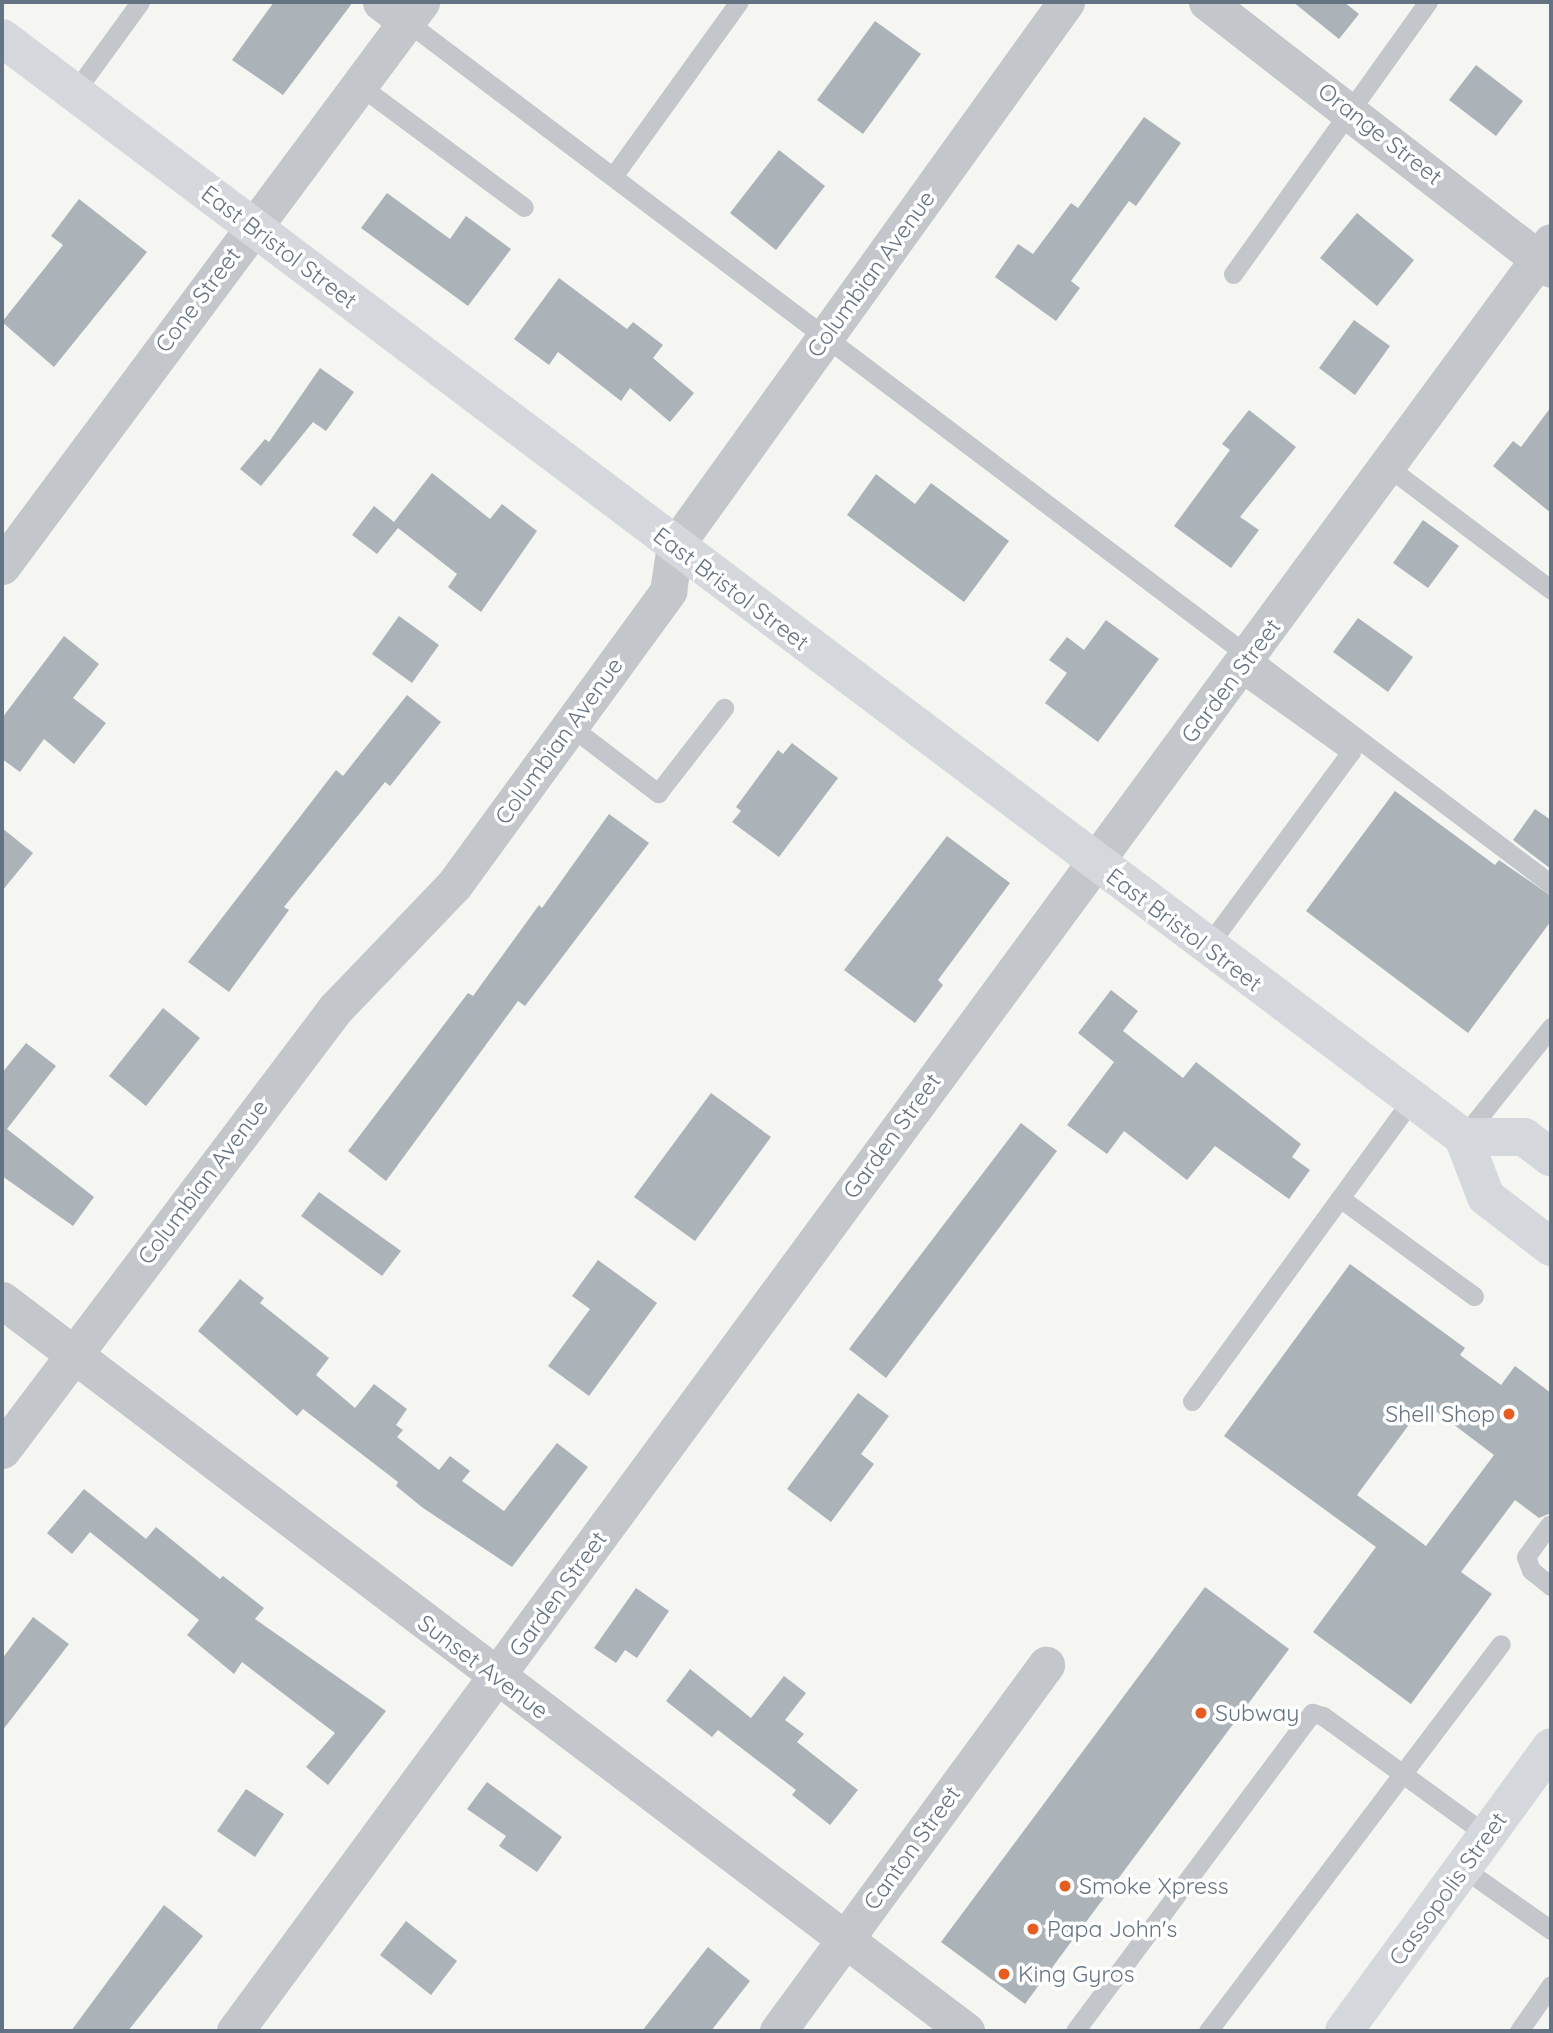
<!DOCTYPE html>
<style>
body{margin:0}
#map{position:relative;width:1553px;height:2033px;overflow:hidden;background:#f5f6f2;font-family:Quicksand,sans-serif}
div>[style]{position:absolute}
.building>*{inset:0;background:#abb2b8}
.service>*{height:19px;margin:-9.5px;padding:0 9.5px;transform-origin:9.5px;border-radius:9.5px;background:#c3c6ca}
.minor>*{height:37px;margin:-18.5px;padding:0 18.5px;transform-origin:18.5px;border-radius:18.5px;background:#c3c6ca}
.secondary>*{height:38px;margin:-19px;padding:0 19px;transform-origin:19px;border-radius:19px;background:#d4d8dc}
.primary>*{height:38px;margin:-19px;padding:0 19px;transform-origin:19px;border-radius:19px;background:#d4d8dc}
.dots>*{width:19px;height:19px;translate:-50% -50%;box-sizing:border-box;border:4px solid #fff;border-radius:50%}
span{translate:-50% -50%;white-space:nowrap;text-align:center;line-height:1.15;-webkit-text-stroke:7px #fff;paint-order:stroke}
.street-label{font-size:23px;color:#647383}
.poi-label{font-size:23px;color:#647383}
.right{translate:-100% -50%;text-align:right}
.left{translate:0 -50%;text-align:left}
.frame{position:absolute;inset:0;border:4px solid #647383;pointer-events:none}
</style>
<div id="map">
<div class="building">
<div style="clip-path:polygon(274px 2px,353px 2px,283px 95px,232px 60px)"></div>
<div style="clip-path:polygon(1293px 2px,1344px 2px,1359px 14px,1339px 39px)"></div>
<div style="clip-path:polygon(875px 21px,921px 54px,863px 134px,817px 100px)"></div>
<div style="clip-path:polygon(1476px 65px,1523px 101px,1496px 136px,1449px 100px)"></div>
<div style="clip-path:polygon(1144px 117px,1181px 143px,1136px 206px,1129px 201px,1071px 281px,1080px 288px,1056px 321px,995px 277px,1018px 244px,1033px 254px,1071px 203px,1078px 208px)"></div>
<div style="clip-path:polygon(779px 150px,825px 186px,776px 250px,730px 213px)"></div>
<div style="clip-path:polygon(387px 193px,450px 239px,466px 216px,511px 249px,468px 306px,361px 228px)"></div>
<div style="clip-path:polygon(79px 199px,147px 252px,54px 367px,2px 322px,63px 245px,51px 236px)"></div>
<div style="clip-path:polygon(1357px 213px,1414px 260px,1377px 306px,1320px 258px)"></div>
<div style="clip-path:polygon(559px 278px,627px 329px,633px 322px,663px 345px,653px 358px,694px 393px,670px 422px,630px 388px,621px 401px,558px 352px,549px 365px,514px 339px)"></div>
<div style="clip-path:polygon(1354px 320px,1390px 346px,1355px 395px,1319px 368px)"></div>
<div style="clip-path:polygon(320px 368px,354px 392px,326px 431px,313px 422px,261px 486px,240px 469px,265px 439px,269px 442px)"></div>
<div style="clip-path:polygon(1551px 407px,1551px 513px,1493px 466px,1513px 441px,1521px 447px)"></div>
<div style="clip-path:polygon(1249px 410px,1296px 447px,1240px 517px,1259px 530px,1231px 568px,1174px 526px,1230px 450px,1222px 444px)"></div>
<div style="clip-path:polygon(432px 473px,490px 519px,502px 504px,537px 531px,481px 612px,448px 587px,457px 574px,398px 528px,377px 554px,352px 535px,374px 506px,394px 522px)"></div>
<div style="clip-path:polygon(876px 474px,915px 504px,931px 483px,1009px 541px,964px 602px,847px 515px)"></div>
<div style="clip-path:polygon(1423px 520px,1459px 546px,1428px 588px,1393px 563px)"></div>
<div style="clip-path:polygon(399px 616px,439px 645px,412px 683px,372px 654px)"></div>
<div style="clip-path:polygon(1358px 618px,1413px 657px,1388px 692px,1333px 652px)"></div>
<div style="clip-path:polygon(1106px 620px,1159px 659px,1098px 742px,1045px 703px,1067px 673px,1049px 660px,1067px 637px,1084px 650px)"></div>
<div style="clip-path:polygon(64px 636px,99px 664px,73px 698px,106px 723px,74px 764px,44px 739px,20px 772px,2px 759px,2px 718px)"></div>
<div style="clip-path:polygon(407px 695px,441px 722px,390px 786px,385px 782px,284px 907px,289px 910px,229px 992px,188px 962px,336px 770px,343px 776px)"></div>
<div style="clip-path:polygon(792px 743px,838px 778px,779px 857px,732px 822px,741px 811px,736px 807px,778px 750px,783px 754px)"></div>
<div style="clip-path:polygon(1395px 791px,1495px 865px,1499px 860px,1551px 896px,1551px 921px,1468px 1033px,1306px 911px)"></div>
<div style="clip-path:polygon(1535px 809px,1551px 820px,1551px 869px,1513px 840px)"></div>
<div style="clip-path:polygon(609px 814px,649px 843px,525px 1006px,518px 1001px,386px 1181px,348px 1151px,468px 993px,473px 996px,539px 905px,542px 908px)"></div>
<div style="clip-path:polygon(2px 828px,33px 853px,2px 891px)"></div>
<div style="clip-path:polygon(947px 836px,1010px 883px,938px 980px,943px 985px,915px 1023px,844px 970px)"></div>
<div style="clip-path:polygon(1111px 990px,1138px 1011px,1123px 1031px,1183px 1078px,1196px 1062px,1301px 1144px,1292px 1157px,1310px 1170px,1289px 1199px,1215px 1146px,1187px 1180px,1124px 1131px,1107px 1154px,1067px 1125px,1114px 1062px,1078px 1033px)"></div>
<div style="clip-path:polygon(163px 1008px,200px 1038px,146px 1106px,109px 1076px)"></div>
<div style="clip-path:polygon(26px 1043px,56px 1066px,7px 1129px,94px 1197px,73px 1226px,2px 1176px,2px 1073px)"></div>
<div style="clip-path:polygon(711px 1093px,771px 1137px,695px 1241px,634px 1197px)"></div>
<div style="clip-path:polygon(1021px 1123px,1057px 1151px,886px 1378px,849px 1349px)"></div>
<div style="clip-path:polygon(319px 1192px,401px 1251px,382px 1276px,301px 1216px)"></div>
<div style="clip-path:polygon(598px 1260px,657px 1303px,589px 1396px,548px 1366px,590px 1309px,572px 1296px)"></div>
<div style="clip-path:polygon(evenodd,1350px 1264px,1465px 1348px,1460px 1355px,1501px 1385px,1515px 1366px,1551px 1393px,1551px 1513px,1539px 1518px,1515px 1500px,1461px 1572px,1492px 1594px,1411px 1704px,1313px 1632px,1376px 1547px,1224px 1436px,1350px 1264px,1425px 1403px,1494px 1455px,1426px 1546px,1357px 1495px,1425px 1403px)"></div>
<div style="clip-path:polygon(240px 1279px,264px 1298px,260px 1303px,329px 1358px,316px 1375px,355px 1408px,374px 1384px,407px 1409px,396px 1425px,403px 1430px,397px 1437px,439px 1470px,450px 1456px,470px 1471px,462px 1481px,504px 1511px,557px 1443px,588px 1467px,512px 1567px,423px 1508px,396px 1486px,398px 1482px,303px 1409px,297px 1416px,198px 1331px)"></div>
<div style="clip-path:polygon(858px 1393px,889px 1416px,861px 1454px,874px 1464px,831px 1522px,787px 1489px)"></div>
<div style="clip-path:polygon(84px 1489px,146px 1539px,156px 1527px,220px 1579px,223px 1576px,264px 1608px,255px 1619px,386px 1711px,328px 1785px,306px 1767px,335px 1733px,242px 1662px,234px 1674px,187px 1635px,199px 1620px,90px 1532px,72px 1554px,47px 1533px)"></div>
<div style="clip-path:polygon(1205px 1587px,1289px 1649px,1025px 2004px,941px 1942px)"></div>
<div style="clip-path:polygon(636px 1588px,669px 1611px,637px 1658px,625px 1650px,616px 1663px,594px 1648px)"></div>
<div style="clip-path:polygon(33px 1617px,69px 1644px,2px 1731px,2px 1659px)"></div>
<div style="clip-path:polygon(690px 1669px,751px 1718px,784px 1676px,806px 1693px,785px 1720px,804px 1734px,797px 1742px,858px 1790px,830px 1825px,792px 1795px,796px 1790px,718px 1730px,712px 1737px,666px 1701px)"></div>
<div style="clip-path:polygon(487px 1782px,562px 1837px,537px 1872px,499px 1846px,506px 1836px,467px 1809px)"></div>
<div style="clip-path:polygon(246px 1789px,284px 1814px,255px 1857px,217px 1831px)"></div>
<div style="clip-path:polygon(164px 1905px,203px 1936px,128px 2031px,71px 2031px)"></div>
<div style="clip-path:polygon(406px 1921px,457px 1961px,431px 1995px,380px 1955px)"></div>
<div style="clip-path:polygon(708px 1947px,750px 1981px,711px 2031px,642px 2031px)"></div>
</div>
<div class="service">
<div style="left:406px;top:21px;width:1434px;rotate:37.01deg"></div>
<div style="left:359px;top:85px;width:205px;rotate:36.5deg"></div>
<div style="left:74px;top:93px;width:112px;rotate:-54deg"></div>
<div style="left:614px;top:175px;width:213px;rotate:-54.2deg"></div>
<div style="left:1233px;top:274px;width:335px;rotate:-54.4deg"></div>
<div style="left:1388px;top:467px;width:204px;rotate:37deg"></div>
<div style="left:570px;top:726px;width:111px;rotate:37.3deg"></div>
<div style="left:658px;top:793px;width:108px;rotate:-52.2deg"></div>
<div style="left:1207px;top:947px;width:242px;rotate:-53.6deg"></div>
<div style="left:1351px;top:752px;width:138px;rotate:-144.5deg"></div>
<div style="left:1463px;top:1137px;width:141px;rotate:-51.3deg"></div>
<div style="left:1340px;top:1198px;width:166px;rotate:36.2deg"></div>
<div style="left:1192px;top:1401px;width:374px;rotate:-53.9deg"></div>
<div style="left:1549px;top:1525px;width:39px;rotate:126deg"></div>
<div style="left:1526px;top:1557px;width:14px;rotate:69deg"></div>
<div style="left:1531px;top:1570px;width:26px;rotate:39deg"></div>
<div style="left:1463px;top:1868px;width:108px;rotate:35.2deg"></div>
<div style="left:1075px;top:2031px;width:397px;rotate:-53.3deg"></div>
<div style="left:1312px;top:1713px;width:11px;rotate:15deg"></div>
<div style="left:1323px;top:1716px;width:203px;rotate:36deg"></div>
<div style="left:1208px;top:2031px;width:485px;rotate:-52.9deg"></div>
<div style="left:1519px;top:2031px;width:56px;rotate:-55.2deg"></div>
</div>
<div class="minor">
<div style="left:381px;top:2px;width:31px;rotate:37deg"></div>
<div style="left:1207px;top:2px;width:435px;rotate:37.8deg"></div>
<div style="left:2px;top:566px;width:703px;rotate:-53.39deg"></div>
<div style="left:2px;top:1300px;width:1210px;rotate:37.17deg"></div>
<div style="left:2px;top:1450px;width:553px;rotate:-52.94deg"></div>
<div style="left:335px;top:1009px;width:172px;rotate:-46.2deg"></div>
<div style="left:454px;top:885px;width:364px;rotate:-53.9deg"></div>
<div style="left:668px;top:591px;width:46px;rotate:-81.2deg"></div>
<div style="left:675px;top:546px;width:670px;rotate:-54.29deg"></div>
<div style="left:235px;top:2031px;width:2221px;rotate:-53.66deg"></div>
<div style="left:778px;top:2031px;width:454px;rotate:-53.8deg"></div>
</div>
<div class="secondary">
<div style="left:2px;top:38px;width:1828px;rotate:36.95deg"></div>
<div style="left:1463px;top:1137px;width:64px;rotate:69deg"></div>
<div style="left:1486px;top:1197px;width:82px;rotate:37.6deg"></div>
<div style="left:1463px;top:1137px;width:61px"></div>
<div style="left:1524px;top:1137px;width:34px;rotate:37deg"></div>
</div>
<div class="primary">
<div style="left:1344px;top:2031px;width:351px;rotate:-53.9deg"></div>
</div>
<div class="dots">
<div style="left:1509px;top:1414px;background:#e65c21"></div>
<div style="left:1201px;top:1713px;background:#e65c21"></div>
<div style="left:1065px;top:1886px;background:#e65c21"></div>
<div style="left:1033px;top:1929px;background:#e65c21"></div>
<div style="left:1004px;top:1974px;background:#e65c21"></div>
</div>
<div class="street-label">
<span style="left:1380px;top:134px;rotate:38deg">Orange Street</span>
<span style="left:279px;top:247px;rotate:37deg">East Bristol Street</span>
<span style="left:871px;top:274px;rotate:-54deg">Columbian Avenue</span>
<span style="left:198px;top:300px;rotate:-53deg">Cone Street</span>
<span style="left:731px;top:589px;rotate:37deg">East Bristol Street</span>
<span style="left:1231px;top:681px;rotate:-53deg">Garden Street</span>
<span style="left:559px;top:741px;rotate:-54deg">Columbian Avenue</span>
<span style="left:1184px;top:930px;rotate:37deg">East Bristol Street</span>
<span style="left:892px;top:1136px;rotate:-54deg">Garden Street</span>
<span style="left:203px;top:1182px;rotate:-53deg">Columbian Avenue</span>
<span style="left:558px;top:1594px;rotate:-54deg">Garden Street</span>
<span style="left:483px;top:1667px;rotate:37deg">Sunset Avenue</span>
<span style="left:912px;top:1848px;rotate:-54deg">Canton Street</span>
<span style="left:1448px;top:1889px;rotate:-54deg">Cassopolis Street</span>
</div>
<div class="poi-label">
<span class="right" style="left:1495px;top:1414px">Shell Shop</span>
<span class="left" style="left:1215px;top:1713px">Subway</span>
<span class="left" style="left:1079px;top:1886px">Smoke Xpress</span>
<span class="left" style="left:1047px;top:1929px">Papa John's</span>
<span class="left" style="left:1018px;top:1974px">King Gyros</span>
</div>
<div class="frame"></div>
</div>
